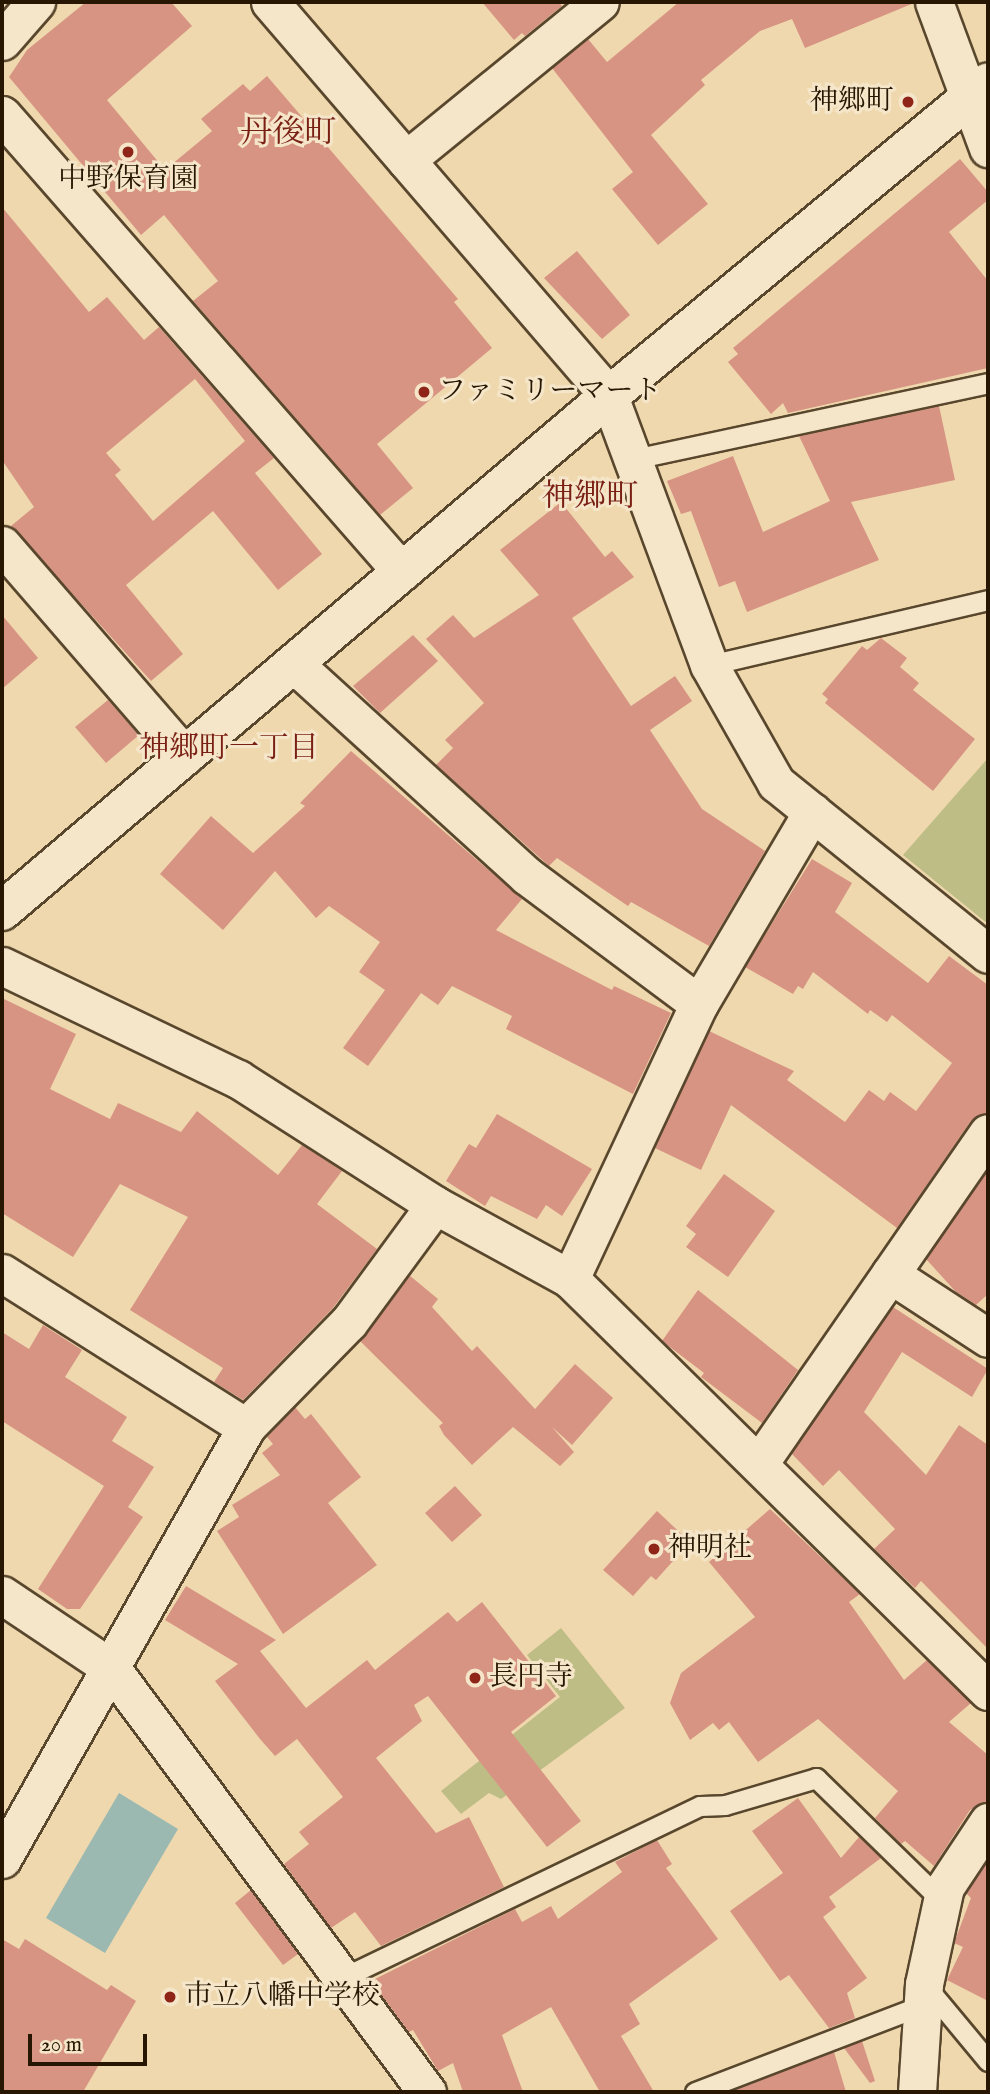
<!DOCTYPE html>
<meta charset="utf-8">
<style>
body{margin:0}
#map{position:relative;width:990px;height:2094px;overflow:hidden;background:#efd8ae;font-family:"IM FELL English","Noto Serif JP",serif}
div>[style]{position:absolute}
.green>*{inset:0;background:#bfbd86}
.water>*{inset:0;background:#9bb9b1}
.building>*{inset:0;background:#d79483}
.roads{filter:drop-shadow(2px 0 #59472d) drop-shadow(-2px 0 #59472d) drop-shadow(0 2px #59472d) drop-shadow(0 -2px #59472d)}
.lane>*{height:19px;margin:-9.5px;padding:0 9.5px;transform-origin:9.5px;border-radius:9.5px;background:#f5e6ca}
.street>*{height:37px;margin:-18.5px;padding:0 18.5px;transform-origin:18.5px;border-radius:18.5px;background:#f5e6ca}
.secondary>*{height:38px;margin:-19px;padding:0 19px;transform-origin:19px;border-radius:19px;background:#f5e6ca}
.dots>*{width:19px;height:19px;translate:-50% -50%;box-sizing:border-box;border:4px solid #f5e6ca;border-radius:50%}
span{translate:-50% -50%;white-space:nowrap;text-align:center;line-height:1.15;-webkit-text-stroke:6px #f5e6ca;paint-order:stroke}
.poi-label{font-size:28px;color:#271702}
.right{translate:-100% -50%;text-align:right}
.left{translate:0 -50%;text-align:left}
.neighbourhood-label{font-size:30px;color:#7a1f14}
.quarter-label{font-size:32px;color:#7a1f14}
.frame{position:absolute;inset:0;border:4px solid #271702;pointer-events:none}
.scale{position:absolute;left:28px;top:2034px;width:119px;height:32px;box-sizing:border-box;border:4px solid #271702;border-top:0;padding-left:9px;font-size:21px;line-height:24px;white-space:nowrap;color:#271702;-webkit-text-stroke:5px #f5e6ca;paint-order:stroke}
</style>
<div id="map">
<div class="green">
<div style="clip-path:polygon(988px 758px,988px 924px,903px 855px)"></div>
<div style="clip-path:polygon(561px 1628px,625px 1708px,501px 1799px,489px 1793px,461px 1814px,441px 1791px,560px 1697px,527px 1655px)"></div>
</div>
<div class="water">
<div style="clip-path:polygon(119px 1793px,178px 1829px,105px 1953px,46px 1918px)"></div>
</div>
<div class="building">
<div style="clip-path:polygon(86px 2px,171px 2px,192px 26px,107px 100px,165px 170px,212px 131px,201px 119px,243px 84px,250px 91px,267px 76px,458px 299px,454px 302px,492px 348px,377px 444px,413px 488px,380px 515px,193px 301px,218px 281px,164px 215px,141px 235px,9px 77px,27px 50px)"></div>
<div style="clip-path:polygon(482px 2px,559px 2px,562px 6px,525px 36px,522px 33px,514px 40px)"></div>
<div style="clip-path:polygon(679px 2px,914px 3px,805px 48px,792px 19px,760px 31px,701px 80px,705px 85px,651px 135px,708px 204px,658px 245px,612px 189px,633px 172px,552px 68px,588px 39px,607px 62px)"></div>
<div style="clip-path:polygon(960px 159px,988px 192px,988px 200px,949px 232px,988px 281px,988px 368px,788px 413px,783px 403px,771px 414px,728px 362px,738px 354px,733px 348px)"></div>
<div style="clip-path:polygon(evenodd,2px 207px,89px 312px,107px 297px,144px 340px,159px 327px,274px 458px,255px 473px,322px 554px,278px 590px,213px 511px,126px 585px,183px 654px,151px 681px,11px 526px,34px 507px,2px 460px,2px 207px,195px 379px,245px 441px,153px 521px,115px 475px,121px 470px,106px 453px,195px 379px)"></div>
<div style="clip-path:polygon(577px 251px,630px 315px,602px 339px,544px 278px)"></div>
<div style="clip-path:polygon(939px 406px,955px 480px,851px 502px,879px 560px,747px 612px,735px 581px,719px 587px,691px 511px,681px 514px,667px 481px,733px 456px,763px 532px,830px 501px,799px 436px)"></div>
<div style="clip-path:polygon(561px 502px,605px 557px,612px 551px,634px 577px,572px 618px,631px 706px,675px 676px,692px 701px,650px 730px,702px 809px,765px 851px,709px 946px,631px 902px,628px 906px,557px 858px,549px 866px,436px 765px,453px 748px,445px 740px,484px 703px,426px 639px,453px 615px,474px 638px,539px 595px,500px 550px)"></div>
<div style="clip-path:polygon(2px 615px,38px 658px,2px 689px)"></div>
<div style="clip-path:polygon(413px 635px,438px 661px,380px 713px,353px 686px)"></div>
<div style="clip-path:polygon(881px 638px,907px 658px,900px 667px,919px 683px,913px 690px,975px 739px,933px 791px,825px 703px,828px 699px,822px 694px,862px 646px,867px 650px)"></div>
<div style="clip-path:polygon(108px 700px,139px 735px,106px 763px,75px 727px)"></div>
<div style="clip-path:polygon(351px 751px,522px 899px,496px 930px,612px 990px,614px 986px,671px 1013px,633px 1094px,506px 1029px,512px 1016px,452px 986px,438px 1005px,421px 993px,368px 1066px,343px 1048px,385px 990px,359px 972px,380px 942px,329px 906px,316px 918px,275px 871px,223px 930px,160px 874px,211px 816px,253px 853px,305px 806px,300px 803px)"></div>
<div style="clip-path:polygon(812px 859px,852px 883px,835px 912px,928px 983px,949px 956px,988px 985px,988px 1112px,971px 1121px,897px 1228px,731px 1105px,701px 1170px,655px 1148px,709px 1031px,794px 1071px,787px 1080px,845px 1122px,869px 1090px,884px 1101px,890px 1092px,916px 1111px,952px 1063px,892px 1015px,887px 1022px,870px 1010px,868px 1014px,813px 972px,803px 989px,798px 986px,793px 994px,745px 967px)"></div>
<div style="clip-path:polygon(2px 998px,76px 1034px,50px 1089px,110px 1119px,118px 1103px,181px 1132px,197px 1111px,278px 1175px,302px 1145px,342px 1171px,317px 1204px,377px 1249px,333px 1308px,243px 1400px,214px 1382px,223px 1368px,130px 1310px,188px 1217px,120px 1184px,73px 1257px,2px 1213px)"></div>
<div style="clip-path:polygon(497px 1114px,592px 1169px,562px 1216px,546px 1205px,537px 1219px,491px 1196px,485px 1206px,446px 1181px,469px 1144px,476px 1148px)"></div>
<div style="clip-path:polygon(988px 1170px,988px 1294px,976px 1305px,956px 1292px,926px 1259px)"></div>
<div style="clip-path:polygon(724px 1174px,775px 1211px,728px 1277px,686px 1247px,696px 1234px,686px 1226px)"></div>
<div style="clip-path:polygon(409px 1275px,438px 1299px,432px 1307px,472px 1351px,477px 1346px,535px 1409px,575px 1364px,613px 1398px,572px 1445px,552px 1427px,574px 1452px,560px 1466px,513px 1427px,472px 1465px,444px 1435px,439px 1426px,443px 1423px,360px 1341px)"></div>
<div style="clip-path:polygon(698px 1290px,798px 1370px,762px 1423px,701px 1377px,704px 1373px,662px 1341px)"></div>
<div style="clip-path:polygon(893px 1307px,988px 1369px,972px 1397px,902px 1352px,864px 1412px,926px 1475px,959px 1425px,988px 1445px,988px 1649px,921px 1581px,915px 1588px,874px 1549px,895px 1529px,839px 1470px,823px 1486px,791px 1453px)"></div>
<div style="clip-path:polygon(43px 1325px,82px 1350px,65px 1377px,127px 1417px,112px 1441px,154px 1467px,128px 1507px,143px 1517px,80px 1609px,67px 1609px,38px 1589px,104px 1486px,2px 1421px,2px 1332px,29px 1349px)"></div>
<div style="clip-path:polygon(295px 1407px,305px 1419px,311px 1414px,361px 1477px,328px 1503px,377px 1565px,283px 1634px,217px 1531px,239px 1517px,232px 1505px,280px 1475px,262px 1453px,273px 1444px,267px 1437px)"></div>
<div style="clip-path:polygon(455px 1486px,482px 1515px,452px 1542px,425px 1513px)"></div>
<div style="clip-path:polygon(770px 1509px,860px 1594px,849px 1602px,904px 1680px,927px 1660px,971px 1703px,949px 1722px,988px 1755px,988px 1801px,970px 1810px,934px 1866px,905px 1841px,901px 1844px,875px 1818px,898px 1791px,818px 1719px,758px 1762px,729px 1722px,719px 1730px,713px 1723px,690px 1740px,670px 1703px,681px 1673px,755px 1617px,709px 1562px)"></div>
<div style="clip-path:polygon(657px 1511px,690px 1542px,656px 1580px,651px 1576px,633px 1596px,603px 1570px)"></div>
<div style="clip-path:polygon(186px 1586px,276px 1640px,260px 1651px,306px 1708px,367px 1660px,375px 1670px,448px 1612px,457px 1622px,482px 1602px,556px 1696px,511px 1732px,581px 1821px,547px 1847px,428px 1696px,414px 1705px,422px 1721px,376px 1758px,436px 1833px,469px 1817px,504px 1887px,381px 1946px,355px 1912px,331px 1928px,284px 1864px,309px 1844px,299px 1832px,343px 1797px,297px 1739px,275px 1756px,260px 1739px,215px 1681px,238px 1664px,165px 1620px)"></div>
<div style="clip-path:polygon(798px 1798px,841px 1858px,859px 1837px,881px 1858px,829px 1897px,836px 1907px,823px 1917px,867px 1978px,847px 1993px,855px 2018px,829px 2028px,789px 1975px,780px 1981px,730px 1911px,783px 1873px,752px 1831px)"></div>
<div style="clip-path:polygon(657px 1840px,672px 1864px,666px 1868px,718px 1939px,629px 2004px,640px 2024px,621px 2036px,654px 2092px,600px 2092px,551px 2007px,502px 2035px,523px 2092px,463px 2092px,453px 2063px,438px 2071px,413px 2030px,409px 2032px,371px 1981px,515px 1909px,522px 1922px,551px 1906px,558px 1919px,622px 1872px,615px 1862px)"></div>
<div style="clip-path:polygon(988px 1860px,988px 2001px,947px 1980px,963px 1947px,954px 1943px,971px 1898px,966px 1893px)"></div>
<div style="clip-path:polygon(251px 1890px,298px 1954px,283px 1965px,235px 1903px)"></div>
<div style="clip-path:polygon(2px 1939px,19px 1949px,25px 1939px,107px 1990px,111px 1985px,136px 2001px,83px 2092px,2px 2092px)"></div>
<div style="clip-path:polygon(862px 2041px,875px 2081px,870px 2083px,844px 2048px)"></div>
<div style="clip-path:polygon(834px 2052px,846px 2092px,729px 2092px,828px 2054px)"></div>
</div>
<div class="roads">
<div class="lane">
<div style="left:634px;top:459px;width:362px;rotate:-12.1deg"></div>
<div style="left:709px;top:665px;width:286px;rotate:-13.1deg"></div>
<div style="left:340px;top:1979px;width:399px;rotate:-25.7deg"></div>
<div style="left:700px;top:1806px;width:25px;rotate:-2deg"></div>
<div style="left:725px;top:1805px;width:95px;rotate:-16.5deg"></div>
<div style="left:816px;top:1778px;width:176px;rotate:44.3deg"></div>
<div style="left:924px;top:1984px;width:100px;rotate:50.3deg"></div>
<div style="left:695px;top:2092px;width:244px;rotate:-20.9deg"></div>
</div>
<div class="street">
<div style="left:270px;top:2px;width:520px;rotate:49.29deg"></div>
<div style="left:609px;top:396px;width:287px;rotate:69.6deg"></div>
<div style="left:709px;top:665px;width:136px;rotate:60.4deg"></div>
<div style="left:776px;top:783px;width:272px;rotate:38.9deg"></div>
<div style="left:934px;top:2px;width:156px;rotate:69.7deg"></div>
<div style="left:2px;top:41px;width:52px;rotate:-48.9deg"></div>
<div style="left:2px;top:115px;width:607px;rotate:48.81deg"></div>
<div style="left:406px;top:160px;width:250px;rotate:-39.2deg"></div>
<div style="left:2px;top:545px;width:279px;rotate:49.1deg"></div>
<div style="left:293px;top:663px;width:316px;rotate:42.3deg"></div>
<div style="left:527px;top:876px;width:214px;rotate:36.7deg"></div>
<div style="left:2px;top:966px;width:262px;rotate:25.6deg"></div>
<div style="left:238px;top:1079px;width:234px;rotate:32.6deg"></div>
<div style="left:435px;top:1205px;width:154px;rotate:28.7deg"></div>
<div style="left:570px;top:1279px;width:587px;rotate:44.59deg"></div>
<div style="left:2px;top:1273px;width:289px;rotate:32.3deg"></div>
<div style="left:890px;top:1274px;width:117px;rotate:33.1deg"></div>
<div style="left:570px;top:1279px;width:304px;rotate:-64.9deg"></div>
<div style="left:699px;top:1004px;width:223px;rotate:-59.5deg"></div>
<div style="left:760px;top:1462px;width:400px;rotate:-55.3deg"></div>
<div style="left:2px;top:1595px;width:131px;rotate:33.8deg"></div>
<div style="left:111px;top:1668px;width:529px;rotate:53.3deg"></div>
<div style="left:2px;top:1859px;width:496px;rotate:-60.5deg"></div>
<div style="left:246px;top:1427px;width:147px;rotate:-45.6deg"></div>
<div style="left:349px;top:1322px;width:145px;rotate:-53.7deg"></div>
<div style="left:917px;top:2092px;width:108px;rotate:-86.3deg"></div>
<div style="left:924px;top:1984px;width:99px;rotate:-77.8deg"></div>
<div style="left:945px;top:1887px;width:78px;rotate:-56.5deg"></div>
</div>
<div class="secondary">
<div style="left:2px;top:911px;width:796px;rotate:-40.31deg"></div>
<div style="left:609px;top:396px;width:492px;rotate:-39.6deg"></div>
</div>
</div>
<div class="dots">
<div style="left:908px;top:102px;background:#8f2418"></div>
<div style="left:128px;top:152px;background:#8f2418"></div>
<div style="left:424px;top:392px;background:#8f2418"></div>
<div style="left:654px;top:1549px;background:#8f2418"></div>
<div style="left:475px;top:1678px;background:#8f2418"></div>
<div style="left:170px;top:1997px;background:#8f2418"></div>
</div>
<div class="poi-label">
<span class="right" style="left:894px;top:102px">神郷町</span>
<span style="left:128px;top:180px">中野保育園</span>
<span class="left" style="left:438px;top:392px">ファミリーマート</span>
<span class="left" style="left:668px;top:1549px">神明社</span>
<span class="left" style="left:489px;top:1678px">長円寺</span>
<span class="left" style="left:184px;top:1997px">市立八幡中学校</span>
</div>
<div class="neighbourhood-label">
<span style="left:229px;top:749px">神郷町一丁目</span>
</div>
<div class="quarter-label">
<span style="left:288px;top:134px">丹後町</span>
<span style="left:590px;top:498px">神郷町</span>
</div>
<div class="frame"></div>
<div class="scale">20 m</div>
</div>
